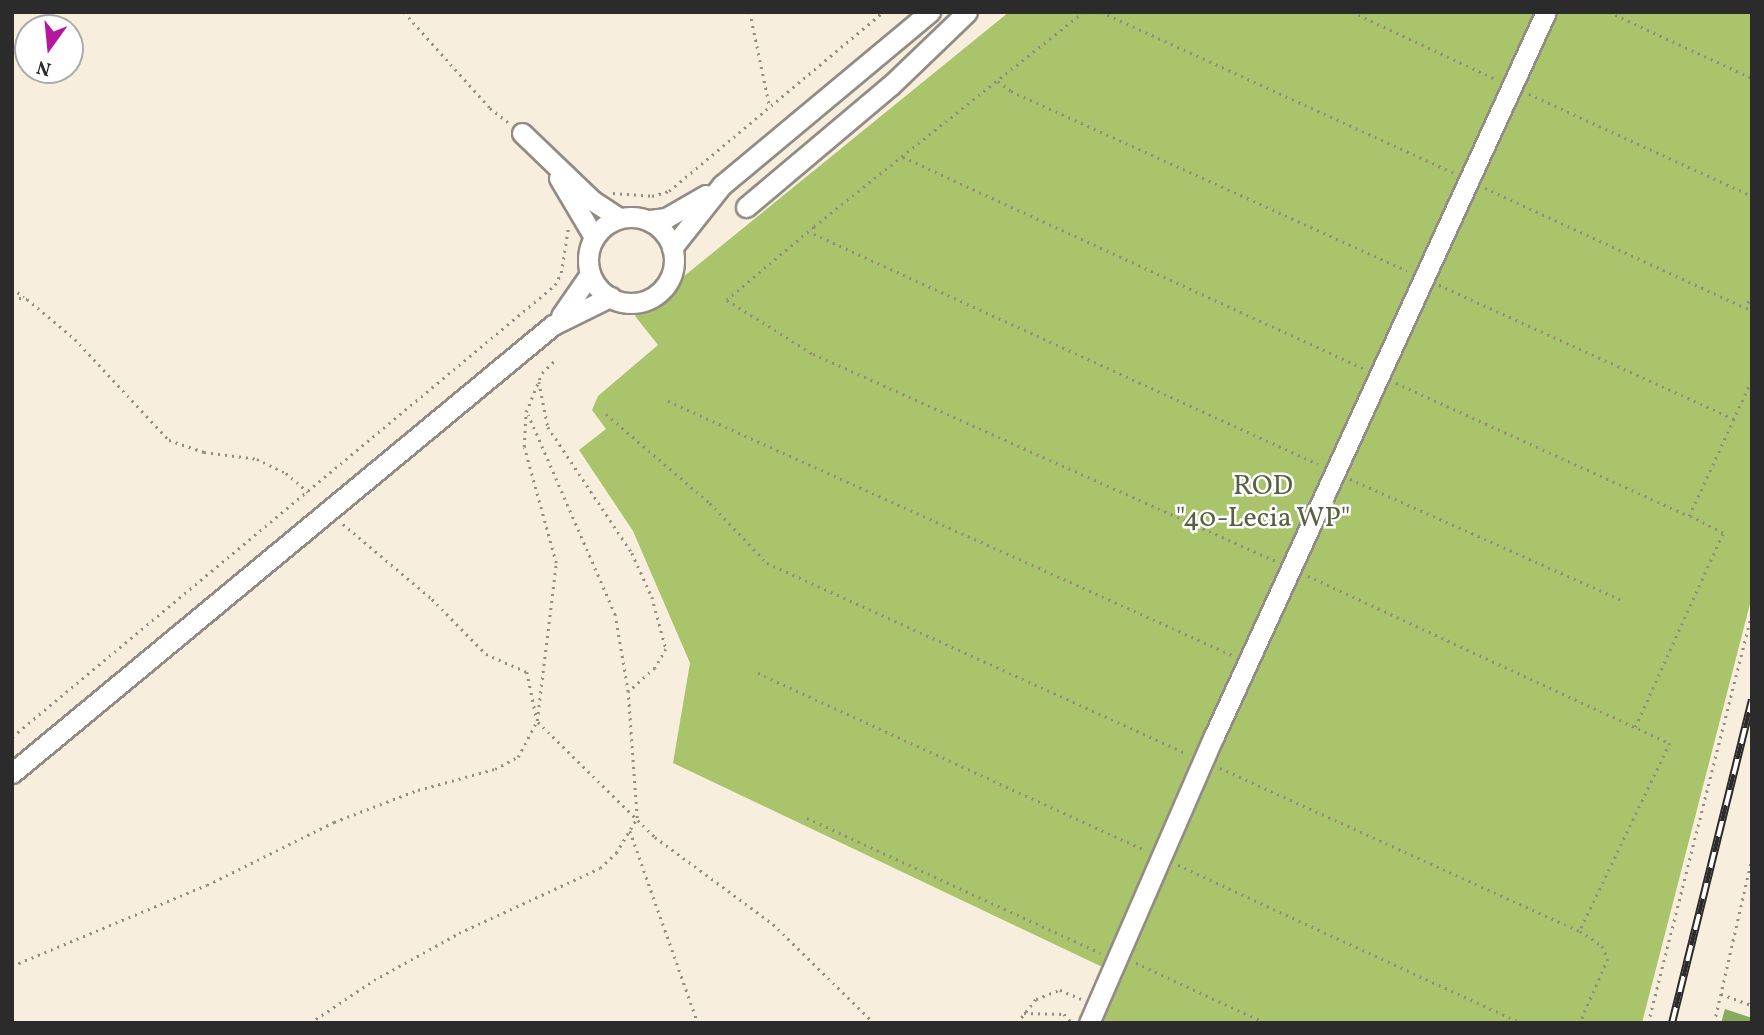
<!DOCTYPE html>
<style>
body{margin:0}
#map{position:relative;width:1764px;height:1035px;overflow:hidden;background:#f8eede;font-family:Vollkorn,serif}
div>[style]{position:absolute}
.green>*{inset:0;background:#a9c46a}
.forest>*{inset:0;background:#86aa5e}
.path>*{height:2.5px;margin-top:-1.25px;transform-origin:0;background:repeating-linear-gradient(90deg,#928c84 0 2px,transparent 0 7px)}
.roads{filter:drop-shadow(2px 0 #928c84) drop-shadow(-2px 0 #928c84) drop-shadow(0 2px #928c84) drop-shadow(0 -2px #928c84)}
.minor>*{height:19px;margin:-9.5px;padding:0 9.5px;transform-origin:9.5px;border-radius:9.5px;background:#fff}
.minor>.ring{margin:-9.5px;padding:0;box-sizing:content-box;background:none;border:19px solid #fff;border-radius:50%}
.rail>*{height:8px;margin-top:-4px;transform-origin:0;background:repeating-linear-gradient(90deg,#fff 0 16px,#2b2b2b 0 32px);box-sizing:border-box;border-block:2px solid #2b2b2b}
span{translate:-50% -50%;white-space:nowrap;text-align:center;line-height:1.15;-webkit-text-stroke:5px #fff;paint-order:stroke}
.park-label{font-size:28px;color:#576141}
.frame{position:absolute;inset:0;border:14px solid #2b2b2b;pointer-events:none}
.north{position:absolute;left:14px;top:14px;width:70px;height:70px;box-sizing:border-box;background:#fff;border:2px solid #aaa;border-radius:50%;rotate:195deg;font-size:19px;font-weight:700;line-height:28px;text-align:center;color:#2b2b2b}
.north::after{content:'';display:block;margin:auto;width:24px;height:32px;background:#b5179e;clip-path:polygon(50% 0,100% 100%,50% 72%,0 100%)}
</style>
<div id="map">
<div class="green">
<div style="clip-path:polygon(1009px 12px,1752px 12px,1752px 596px,1642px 1023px,1095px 1023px,1115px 973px,673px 763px,690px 663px,633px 531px,579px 450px,606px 429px,592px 410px,598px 396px,658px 345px,635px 316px)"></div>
</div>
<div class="forest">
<div style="clip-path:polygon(1725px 1009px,1752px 1018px,1752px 1023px,1721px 1023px)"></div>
</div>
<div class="path">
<div style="left:404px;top:12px;width:129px;rotate:48.1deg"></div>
<div style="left:490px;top:108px;width:23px;rotate:38deg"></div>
<div style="left:750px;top:12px;width:98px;rotate:78.2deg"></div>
<div style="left:1084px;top:12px;width:345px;rotate:141.5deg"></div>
<div style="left:814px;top:227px;width:7px;rotate:90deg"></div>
<div style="left:814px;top:234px;width:554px;rotate:24.53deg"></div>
<div style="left:1101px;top:12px;width:388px;rotate:24.5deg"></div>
<div style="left:1352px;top:12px;width:161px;rotate:25deg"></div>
<div style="left:1609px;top:12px;width:157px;rotate:24.8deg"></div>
<div style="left:998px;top:81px;width:16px;rotate:38deg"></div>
<div style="left:1011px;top:91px;width:435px;rotate:24.4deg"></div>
<div style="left:1529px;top:94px;width:245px;rotate:24.6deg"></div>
<div style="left:903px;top:157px;width:508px;rotate:24.65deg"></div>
<div style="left:1485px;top:188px;width:287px;rotate:24.7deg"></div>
<div style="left:613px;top:193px;width:39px;rotate:4deg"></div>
<div style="left:652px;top:196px;width:18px;rotate:-16deg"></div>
<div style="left:669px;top:191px;width:279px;rotate:-39.9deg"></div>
<div style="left:814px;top:227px;width:114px;rotate:140deg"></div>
<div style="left:727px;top:300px;width:102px;rotate:32.1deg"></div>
<div style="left:813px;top:354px;width:507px;rotate:24.09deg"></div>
<div style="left:1439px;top:285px;width:324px;rotate:24.4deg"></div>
<div style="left:12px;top:288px;width:15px;rotate:37deg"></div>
<div style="left:1752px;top:295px;width:14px;rotate:115deg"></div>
<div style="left:1746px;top:308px;width:6px;rotate:18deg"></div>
<div style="left:12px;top:297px;width:15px;rotate:8deg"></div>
<div style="left:27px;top:299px;width:62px;rotate:39.8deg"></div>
<div style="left:75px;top:339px;width:138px;rotate:47.1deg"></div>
<div style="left:169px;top:440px;width:37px;rotate:19deg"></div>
<div style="left:204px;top:452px;width:53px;rotate:7.5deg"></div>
<div style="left:257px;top:459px;width:32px;rotate:26deg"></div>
<div style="left:286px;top:473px;width:29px;rotate:41deg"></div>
<div style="left:539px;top:382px;width:46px;rotate:78.7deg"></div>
<div style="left:548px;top:427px;width:151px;rotate:56.3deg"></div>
<div style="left:632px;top:553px;width:48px;rotate:65.6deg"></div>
<div style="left:652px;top:597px;width:54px;rotate:74.9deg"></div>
<div style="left:666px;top:649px;width:22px;rotate:120deg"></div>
<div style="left:655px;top:668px;width:36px;rotate:138deg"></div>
<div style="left:1396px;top:383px;width:322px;rotate:24.4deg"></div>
<div style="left:668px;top:401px;width:619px;rotate:24.24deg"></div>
<div style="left:606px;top:414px;width:137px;rotate:40.6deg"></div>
<div style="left:710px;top:503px;width:83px;rotate:46.5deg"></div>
<div style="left:767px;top:563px;width:462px;rotate:24.4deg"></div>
<div style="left:1350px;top:479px;width:298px;rotate:24deg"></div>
<div style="left:343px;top:524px;width:116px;rotate:40.1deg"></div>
<div style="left:432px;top:599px;width:77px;rotate:45.5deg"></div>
<div style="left:486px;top:654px;width:45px;rotate:23.7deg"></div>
<div style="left:527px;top:672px;width:45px;rotate:78.4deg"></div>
<div style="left:1308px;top:576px;width:399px;rotate:24.8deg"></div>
<div style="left:1670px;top:743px;width:208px;rotate:115.6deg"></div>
<div style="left:1580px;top:931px;width:27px;rotate:34deg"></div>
<div style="left:1602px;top:946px;width:14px;rotate:65deg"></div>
<div style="left:1608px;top:959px;width:70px;rotate:113.6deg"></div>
<div style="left:758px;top:673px;width:427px;rotate:24.6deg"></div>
<div style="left:538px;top:722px;width:164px;rotate:44.5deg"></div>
<div style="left:655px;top:837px;width:147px;rotate:36.4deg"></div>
<div style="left:773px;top:924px;width:141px;rotate:44.4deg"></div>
<div style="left:1635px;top:727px;width:213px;rotate:-65.6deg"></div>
<div style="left:1723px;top:533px;width:38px;rotate:-153deg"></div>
<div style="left:1689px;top:516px;width:151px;rotate:-65.3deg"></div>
<div style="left:12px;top:737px;width:707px;rotate:-39.77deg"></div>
<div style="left:555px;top:285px;width:13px;rotate:-63deg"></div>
<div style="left:561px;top:273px;width:44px;rotate:-80.8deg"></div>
<div style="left:1220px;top:768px;width:395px;rotate:24.4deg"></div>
<div style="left:807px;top:818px;width:323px;rotate:24.7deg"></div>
<div style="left:630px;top:831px;width:204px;rotate:70.5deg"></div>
<div style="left:1178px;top:865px;width:378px;rotate:24.7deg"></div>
<div style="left:1136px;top:963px;width:143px;rotate:24.8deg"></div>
<div style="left:12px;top:966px;width:211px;rotate:-22.6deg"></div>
<div style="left:207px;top:885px;width:142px;rotate:-26.4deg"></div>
<div style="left:334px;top:822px;width:90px;rotate:-20.9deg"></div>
<div style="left:418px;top:790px;width:80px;rotate:-15.3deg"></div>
<div style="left:495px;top:769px;width:26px;rotate:-28deg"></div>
<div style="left:518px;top:757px;width:41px;rotate:-62.2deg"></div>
<div style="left:537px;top:721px;width:159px;rotate:-83.1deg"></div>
<div style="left:556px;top:563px;width:120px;rotate:-105.4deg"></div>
<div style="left:524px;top:447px;width:35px;rotate:-87deg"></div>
<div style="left:526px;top:412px;width:42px;rotate:-67.7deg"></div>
<div style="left:542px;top:373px;width:18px;rotate:-45deg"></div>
<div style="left:1721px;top:994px;width:33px;rotate:20deg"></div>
<div style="left:1024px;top:1013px;width:40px;rotate:1.4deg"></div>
<div style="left:1064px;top:1014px;width:12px;rotate:48deg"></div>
<div style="left:310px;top:1023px;width:77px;rotate:-33.9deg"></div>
<div style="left:374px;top:980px;width:97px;rotate:-28.9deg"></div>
<div style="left:459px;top:933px;width:155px;rotate:-24.7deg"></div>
<div style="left:600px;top:868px;width:22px;rotate:-43deg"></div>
<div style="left:616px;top:853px;width:41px;rotate:-59deg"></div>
<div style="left:637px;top:818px;width:126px;rotate:-94.1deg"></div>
<div style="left:628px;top:692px;width:78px;rotate:-99.6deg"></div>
<div style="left:615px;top:615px;width:218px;rotate:-113.5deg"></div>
<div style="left:1017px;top:1023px;width:31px;rotate:-52deg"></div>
<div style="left:1036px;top:999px;width:26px;rotate:-21deg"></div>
<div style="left:1060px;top:990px;width:23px;rotate:23deg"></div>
<div style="left:1648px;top:1023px;width:424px;rotate:-75.8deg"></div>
<div style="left:1714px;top:1023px;width:170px;rotate:-77.1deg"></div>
</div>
<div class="roads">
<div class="minor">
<div style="left:522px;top:133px;width:98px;rotate:43.8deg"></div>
<div style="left:593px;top:201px;width:31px;rotate:33deg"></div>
<div style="left:559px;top:178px;width:69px;rotate:59.3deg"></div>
<div style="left:746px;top:207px;width:189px;rotate:-40.1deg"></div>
<div style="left:891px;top:85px;width:105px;rotate:-43.8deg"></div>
<div class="ring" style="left:588px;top:217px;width:67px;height:67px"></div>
<div style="left:650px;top:220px;width:16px;rotate:-7deg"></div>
<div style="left:666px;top:218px;width:46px;rotate:-29.9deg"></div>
<div style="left:672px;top:248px;width:80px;rotate:-51.6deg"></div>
<div style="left:722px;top:185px;width:271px;rotate:-39.8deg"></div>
<div style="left:561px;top:316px;width:51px;rotate:-55.4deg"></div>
<div style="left:12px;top:773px;width:702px;rotate:-39.63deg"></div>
<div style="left:553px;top:325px;width:64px;rotate:-26.2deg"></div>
<div style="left:1089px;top:1023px;width:313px;rotate:-66.5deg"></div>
<div style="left:1214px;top:736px;width:796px;rotate:-65.37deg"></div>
</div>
</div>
<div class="rail">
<div style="left:1672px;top:1023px;width:333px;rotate:-76.1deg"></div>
</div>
<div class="park-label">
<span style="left:1263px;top:503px">ROD<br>"40-Lecia WP"</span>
</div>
<div class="frame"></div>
<div class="north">N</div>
</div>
